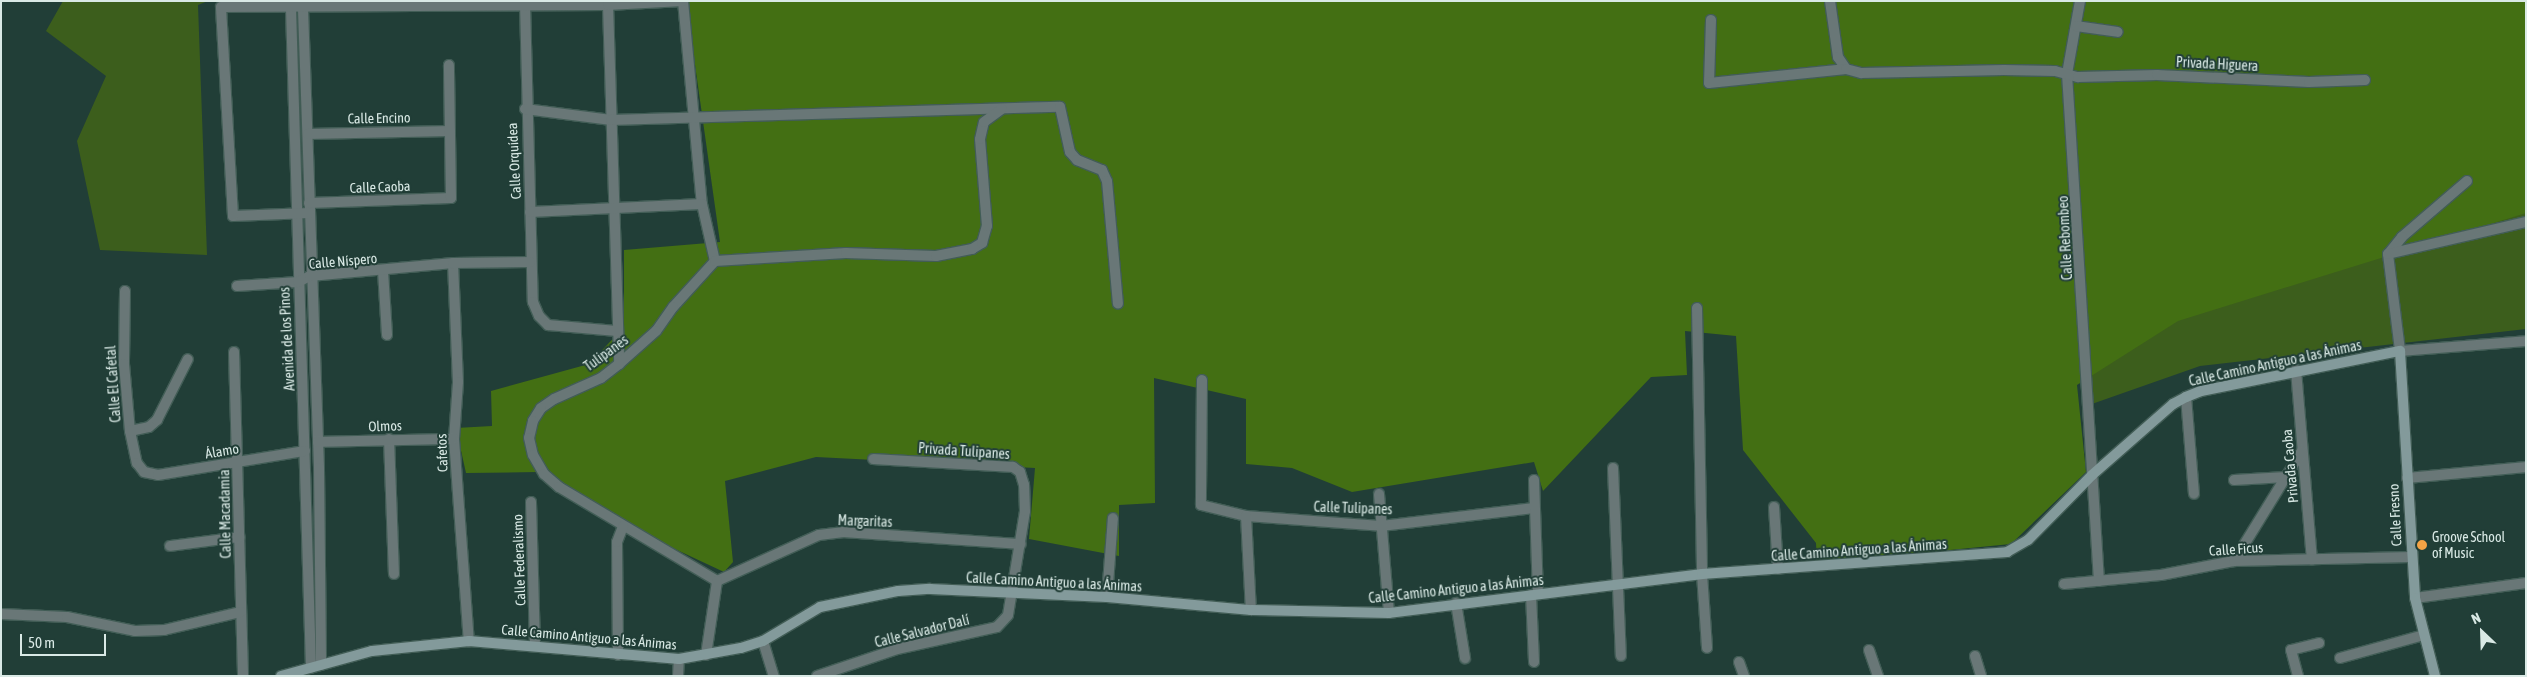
<!DOCTYPE html>
<meta charset="utf-8">
<style>
body{margin:0}
#map{position:relative;width:2527px;height:677px;overflow:hidden;background:#213e37;font-family:"Asap Condensed",sans-serif}
div>[style]{position:absolute}
.green>*{inset:0;background:#3c5e1c}
.forest>*{inset:0;background:#436f13}
.roads{filter:drop-shadow(1px 0 #425d56) drop-shadow(-1px 0 #425d56) drop-shadow(0 1px #425d56) drop-shadow(0 -1px #425d56)}
.street>*{height:10px;margin:-5px;padding:0 5px;transform-origin:5px;border-radius:5px;background:#697777}
.secondary>*{height:10px;margin:-5px;padding:0 5px;transform-origin:5px;border-radius:5px;background:#839a9b}
.dots>*{width:14px;height:14px;translate:-50% -50%;box-sizing:border-box;border:2px solid #213e37;border-radius:50%}
span{translate:-50% -50%;white-space:nowrap;text-align:center;line-height:1.15;-webkit-text-stroke:4px #213e37;paint-order:stroke}
.street-label{font-size:14px;color:#d9e9e5}
.poi-label{font-size:14px;color:#d9e9e5}
.left{translate:0 -50%;text-align:left}
.frame{position:absolute;inset:0;border:2px solid #d9e9e5;pointer-events:none}
.north{position:absolute;left:2457px;top:607px;width:50px;height:50px;-webkit-text-stroke:4px #213e37;paint-order:stroke;rotate:336deg;font-size:14px;font-weight:700;line-height:20px;text-align:center;color:#d9e9e5}
.north::after{content:'';display:block;margin:auto;width:18px;height:22px;background:#d9e9e5;clip-path:polygon(50% 0,100% 100%,50% 72%,0 100%)}
.scale{position:absolute;left:20px;top:634px;width:86px;height:22px;box-sizing:border-box;border:2px solid #d9e9e5;border-top:0;padding-left:6px;font-size:15px;line-height:18px;white-space:nowrap;color:#d9e9e5;-webkit-text-stroke:4px #213e37;paint-order:stroke}
</style>
<div id="map">
<div class="green">
<div style="clip-path:polygon(63px 1px,208px 1px,198px 5px,207px 255px,100px 250px,77px 141px,106px 76px,46px 31px)"></div>
<div style="clip-path:polygon(2526px 1px,2526px 329px,2200px 366px,2089px 405px,2076px 84px)"></div>
</div>
<div class="forest">
<div style="clip-path:polygon(686px 1px,2526px 1px,2526px 213px,2178px 321px,2077px 385px,2086px 472px,2011px 544px,1817px 563px,1816px 543px,1743px 450px,1736px 336px,1685px 331px,1687px 375px,1651px 377px,1543px 491px,1534px 462px,1352px 492px,1292px 468px,1246px 464px,1246px 399px,1154px 378px,1155px 503px,1119px 505px,1119px 556px,1029px 539px,1035px 468px,816px 457px,725px 481px,733px 562px,724px 572px,630px 528px,538px 472px,466px 473px,456px 428px,492px 426px,491px 391px,589px 364px,624px 327px,624px 250px,720px 242px)"></div>
</div>
<div class="roads">
<div class="street">
<div style="left:683px;top:1px;width:204px;rotate:84.7deg"></div>
<div style="left:702px;top:204px;width:58px;rotate:77.2deg"></div>
<div style="left:1830px;top:1px;width:57px;rotate:81.9deg"></div>
<div style="left:1838px;top:57px;width:14px;rotate:56deg"></div>
<div style="left:2080px;top:1px;width:74px;rotate:100.1deg"></div>
<div style="left:2067px;top:74px;width:508px;rotate:86.39deg"></div>
<div style="left:525px;top:4px;width:298px;rotate:88.5deg"></div>
<div style="left:533px;top:302px;width:15px;rotate:67deg"></div>
<div style="left:539px;top:316px;width:13px;rotate:45deg"></div>
<div style="left:548px;top:325px;width:69px;rotate:5deg"></div>
<div style="left:608px;top:5px;width:359px;rotate:88.2deg"></div>
<div style="left:291px;top:9px;width:659px;rotate:88.26deg"></div>
<div style="left:303px;top:9px;width:459px;rotate:88deg"></div>
<div style="left:319px;top:468px;width:197px;rotate:89.4deg"></div>
<div style="left:1711px;top:20px;width:63px;rotate:91.8deg"></div>
<div style="left:1709px;top:83px;width:138px;rotate:-5.8deg"></div>
<div style="left:1846px;top:69px;width:16px;rotate:15deg"></div>
<div style="left:1861px;top:73px;width:143px;rotate:-1.2deg"></div>
<div style="left:2004px;top:70px;width:51px;rotate:1.1deg"></div>
<div style="left:2055px;top:71px;width:24px;rotate:15deg"></div>
<div style="left:2078px;top:77px;width:79px;rotate:-1.5deg"></div>
<div style="left:2157px;top:75px;width:152px;rotate:2.6deg"></div>
<div style="left:2309px;top:82px;width:56px;rotate:-2deg"></div>
<div style="left:2076px;top:26px;width:42px;rotate:8.1deg"></div>
<div style="left:525px;top:109px;width:87px;rotate:7.3deg"></div>
<div style="left:611px;top:120px;width:449px;rotate:-1.7deg"></div>
<div style="left:1060px;top:107px;width:46px;rotate:77.5deg"></div>
<div style="left:1070px;top:152px;width:11px;rotate:49deg"></div>
<div style="left:1077px;top:160px;width:27px;rotate:22deg"></div>
<div style="left:1102px;top:170px;width:12px;rotate:66deg"></div>
<div style="left:1107px;top:181px;width:123px;rotate:84.9deg"></div>
<div style="left:308px;top:134px;width:142px;rotate:-1.2deg"></div>
<div style="left:2467px;top:181px;width:86px;rotate:139.3deg"></div>
<div style="left:2402px;top:237px;width:22px;rotate:129deg"></div>
<div style="left:2388px;top:254px;width:98px;rotate:82.9deg"></div>
<div style="left:2400px;top:351px;width:126px;rotate:-4.5deg"></div>
<div style="left:309px;top:203px;width:142px;rotate:-2deg"></div>
<div style="left:451px;top:198px;width:133px;rotate:-90.9deg"></div>
<div style="left:530px;top:212px;width:172px;rotate:-2.7deg"></div>
<div style="left:309px;top:213px;width:76px;rotate:177.7deg"></div>
<div style="left:233px;top:216px;width:209px;rotate:-93.3deg"></div>
<div style="left:221px;top:7px;width:387px;rotate:-0.3deg"></div>
<div style="left:608px;top:5px;width:75px;rotate:-3.1deg"></div>
<div style="left:2388px;top:254px;width:142px;rotate:-13.1deg"></div>
<div style="left:715px;top:261px;width:62px;rotate:132.4deg"></div>
<div style="left:673px;top:307px;width:29px;rotate:125deg"></div>
<div style="left:656px;top:331px;width:50px;rotate:138.3deg"></div>
<div style="left:619px;top:364px;width:23px;rotate:142deg"></div>
<div style="left:601px;top:378px;width:51px;rotate:155.9deg"></div>
<div style="left:554px;top:399px;width:16px;rotate:145deg"></div>
<div style="left:541px;top:408px;width:15px;rotate:122deg"></div>
<div style="left:533px;top:421px;width:17px;rotate:103deg"></div>
<div style="left:529px;top:438px;width:17px;rotate:77deg"></div>
<div style="left:533px;top:455px;width:22px;rotate:60deg"></div>
<div style="left:544px;top:474px;width:20px;rotate:41deg"></div>
<div style="left:559px;top:487px;width:184px;rotate:30.7deg"></div>
<div style="left:715px;top:261px;width:131px;rotate:-3.5deg"></div>
<div style="left:846px;top:253px;width:90px;rotate:1.9deg"></div>
<div style="left:936px;top:256px;width:37px;rotate:-11deg"></div>
<div style="left:972px;top:249px;width:12px;rotate:-31deg"></div>
<div style="left:982px;top:243px;width:18px;rotate:-74deg"></div>
<div style="left:987px;top:226px;width:87px;rotate:-94.6deg"></div>
<div style="left:980px;top:139px;width:17px;rotate:-77deg"></div>
<div style="left:984px;top:122px;width:22px;rotate:-36deg"></div>
<div style="left:453px;top:263px;width:119px;rotate:87.6deg"></div>
<div style="left:458px;top:382px;width:57px;rotate:94deg"></div>
<div style="left:454px;top:439px;width:203px;rotate:85.8deg"></div>
<div style="left:383px;top:271px;width:64px;rotate:86.4deg"></div>
<div style="left:237px;top:286px;width:61px;rotate:-3.8deg"></div>
<div style="left:298px;top:282px;width:13px;rotate:-27deg"></div>
<div style="left:310px;top:276px;width:144px;rotate:-5.2deg"></div>
<div style="left:453px;top:263px;width:77px;rotate:-0.7deg"></div>
<div style="left:125px;top:291px;width:73px;rotate:90.8deg"></div>
<div style="left:124px;top:364px;width:67px;rotate:84.9deg"></div>
<div style="left:130px;top:431px;width:33px;rotate:78deg"></div>
<div style="left:137px;top:463px;width:11px;rotate:52deg"></div>
<div style="left:144px;top:472px;width:14px;rotate:12deg"></div>
<div style="left:158px;top:475px;width:149px;rotate:-9.3deg"></div>
<div style="left:1697px;top:308px;width:266px;rotate:88.9deg"></div>
<div style="left:1702px;top:574px;width:74px;rotate:86.1deg"></div>
<div style="left:234px;top:352px;width:324px;rotate:88.4deg"></div>
<div style="left:2296px;top:370px;width:190px;rotate:85.2deg"></div>
<div style="left:1202px;top:380px;width:125px;rotate:90.5deg"></div>
<div style="left:1201px;top:505px;width:46px;rotate:13.7deg"></div>
<div style="left:1246px;top:516px;width:135px;rotate:4.2deg"></div>
<div style="left:1381px;top:526px;width:154px;rotate:-6.7deg"></div>
<div style="left:2186px;top:397px;width:97px;rotate:85.3deg"></div>
<div style="left:130px;top:431px;width:19px;rotate:-12deg"></div>
<div style="left:149px;top:427px;width:11px;rotate:-41deg"></div>
<div style="left:157px;top:420px;width:68px;rotate:-63.1deg"></div>
<div style="left:389px;top:439px;width:135px;rotate:87.9deg"></div>
<div style="left:318px;top:442px;width:136px;rotate:-1.3deg"></div>
<div style="left:1613px;top:468px;width:188px;rotate:87.6deg"></div>
<div style="left:2407px;top:478px;width:120px;rotate:-5.3deg"></div>
<div style="left:1534px;top:480px;width:114px;rotate:88deg"></div>
<div style="left:2234px;top:480px;width:52px;rotate:-3.3deg"></div>
<div style="left:1379px;top:494px;width:119px;rotate:85.2deg"></div>
<div style="left:531px;top:502px;width:144px;rotate:88.4deg"></div>
<div style="left:1774px;top:507px;width:62px;rotate:86.3deg"></div>
<div style="left:1246px;top:516px;width:94px;rotate:87deg"></div>
<div style="left:170px;top:546px;width:70px;rotate:-7.4deg"></div>
<div style="left:2234px;top:561px;width:129px;rotate:-58.3deg"></div>
<div style="left:717px;top:581px;width:112px;rotate:-24.3deg"></div>
<div style="left:819px;top:535px;width:25px;rotate:-7deg"></div>
<div style="left:844px;top:532px;width:177px;rotate:3.9deg"></div>
<div style="left:2064px;top:584px;width:97px;rotate:-5.3deg"></div>
<div style="left:2161px;top:575px;width:74px;rotate:-10.9deg"></div>
<div style="left:2234px;top:561px;width:177px;rotate:-1.3deg"></div>
<div style="left:1531px;top:595px;width:67px;rotate:87.4deg"></div>
<div style="left:1107px;top:597px;width:79px;rotate:-85.7deg"></div>
<div style="left:2415px;top:598px;width:112px;rotate:-7.7deg"></div>
<div style="left:1456px;top:603px;width:56px;rotate:80.7deg"></div>
<div style="left:1px;top:614px;width:66px;rotate:2.6deg"></div>
<div style="left:67px;top:617px;width:69px;rotate:11.6deg"></div>
<div style="left:135px;top:631px;width:29px;rotate:-2deg"></div>
<div style="left:164px;top:630px;width:79px;rotate:-13.2deg"></div>
<div style="left:763px;top:641px;width:37px;rotate:73deg"></div>
<div style="left:1869px;top:650px;width:28px;rotate:71deg"></div>
<div style="left:618px;top:655px;width:113px;rotate:-90.5deg"></div>
<div style="left:617px;top:542px;width:17px;rotate:-69deg"></div>
<div style="left:706px;top:655px;width:75px;rotate:-81.5deg"></div>
<div style="left:1975px;top:656px;width:21px;rotate:73deg"></div>
<div style="left:2340px;top:658px;width:87px;rotate:-15.3deg"></div>
<div style="left:1739px;top:662px;width:15px;rotate:70deg"></div>
<div style="left:678px;top:676px;width:17px;rotate:-87deg"></div>
<div style="left:817px;top:676px;width:84px;rotate:-18.6deg"></div>
<div style="left:897px;top:649px;width:102px;rotate:-12.4deg"></div>
<div style="left:997px;top:627px;width:16px;rotate:-47deg"></div>
<div style="left:1008px;top:615px;width:105px;rotate:-80.7deg"></div>
<div style="left:1025px;top:511px;width:26px;rotate:-92deg"></div>
<div style="left:1024px;top:485px;width:14px;rotate:-107deg"></div>
<div style="left:1020px;top:472px;width:9px;rotate:-144deg"></div>
<div style="left:1013px;top:467px;width:140px;rotate:-176.7deg"></div>
<div style="left:2298px;top:676px;width:27px;rotate:-105deg"></div>
<div style="left:2291px;top:650px;width:29px;rotate:-14deg"></div>
</div>
<div class="secondary">
<div style="left:281px;top:676px;width:94px;rotate:-15.4deg"></div>
<div style="left:372px;top:651px;width:98px;rotate:-5.9deg"></div>
<div style="left:469px;top:641px;width:211px;rotate:4.9deg"></div>
<div style="left:679px;top:659px;width:63px;rotate:-10.1deg"></div>
<div style="left:741px;top:648px;width:23px;rotate:-18deg"></div>
<div style="left:763px;top:641px;width:66px;rotate:-30.8deg"></div>
<div style="left:820px;top:607px;width:80px;rotate:-11.6deg"></div>
<div style="left:898px;top:591px;width:32px;rotate:-4deg"></div>
<div style="left:930px;top:589px;width:177px;rotate:2.6deg"></div>
<div style="left:1107px;top:597px;width:145px;rotate:5.2deg"></div>
<div style="left:1251px;top:610px;width:138px;rotate:1.2deg"></div>
<div style="left:1389px;top:613px;width:315px;rotate:-7.1deg"></div>
<div style="left:1702px;top:574px;width:306px;rotate:-4.1deg"></div>
<div style="left:2007px;top:552px;width:24px;rotate:-30deg"></div>
<div style="left:2028px;top:540px;width:91px;rotate:-45.4deg"></div>
<div style="left:2092px;top:475px;width:108px;rotate:-41.2deg"></div>
<div style="left:2173px;top:404px;width:15px;rotate:-28deg"></div>
<div style="left:2186px;top:397px;width:16px;rotate:-22deg"></div>
<div style="left:2201px;top:391px;width:203px;rotate:-11.4deg"></div>
<div style="left:2400px;top:351px;width:247px;rotate:86.5deg"></div>
<div style="left:2415px;top:598px;width:81px;rotate:75.6deg"></div>
</div>
</div>
<div class="dots">
<div style="left:2422px;top:545px;background:#f5a345"></div>
</div>
<div class="street-label">
<span style="left:2217px;top:64px;rotate:3deg">Privada Higuera</span>
<span style="left:379px;top:118px;rotate:-1deg">Calle Encino</span>
<span style="left:514px;top:161px;rotate:-93deg">Calle Orquídea</span>
<span style="left:380px;top:187px;rotate:-2deg">Calle Caoba</span>
<span style="left:2065px;top:238px;rotate:-93deg">Calle Rebombeo</span>
<span style="left:343px;top:261px;rotate:-5deg">Calle Níspero</span>
<span style="left:287px;top:339px;rotate:-93deg">Avenida de los Pinos</span>
<span style="left:606px;top:353px;rotate:-36deg">Tulipanes</span>
<span style="left:2275px;top:363px;rotate:-12deg">Calle Camino Antiguo a las Ánimas</span>
<span style="left:113px;top:384px;rotate:-94deg">Calle El Cafetal</span>
<span style="left:385px;top:426px;rotate:-2deg">Olmos</span>
<span style="left:222px;top:451px;rotate:-9deg">Álamo</span>
<span style="left:964px;top:451px;rotate:4deg">Privada Tulipanes</span>
<span style="left:442px;top:453px;rotate:-92deg">Cafetos</span>
<span style="left:2290px;top:466px;rotate:-95deg">Privada Caoba</span>
<span style="left:1353px;top:508px;rotate:2deg">Calle Tulipanes</span>
<span style="left:225px;top:514px;rotate:-91deg">Calle Macadamia</span>
<span style="left:2395px;top:515px;rotate:-93deg">Calle Fresno</span>
<span style="left:865px;top:521px;rotate:2deg">Margaritas</span>
<span style="left:2236px;top:549px;rotate:-4deg">Calle Ficus</span>
<span style="left:1859px;top:550px;rotate:-4deg">Calle Camino Antiguo a las Ánimas</span>
<span style="left:519px;top:560px;rotate:-92deg">Calle Federalismo</span>
<span style="left:1054px;top:582px;rotate:3deg">Calle Camino Antiguo a las Ánimas</span>
<span style="left:1456px;top:589px;rotate:-6deg">Calle Camino Antiguo a las Ánimas</span>
<span style="left:922px;top:631px;rotate:-14deg">Calle Salvador Dalí</span>
<span style="left:589px;top:637px;rotate:5deg">Calle Camino Antiguo a las Ánimas</span>
</div>
<div class="poi-label">
<span class="left" style="left:2432px;top:545px">Groove School<br>of Music</span>
</div>
<div class="frame"></div>
<div class="north">N</div>
<div class="scale">50 m</div>
</div>
